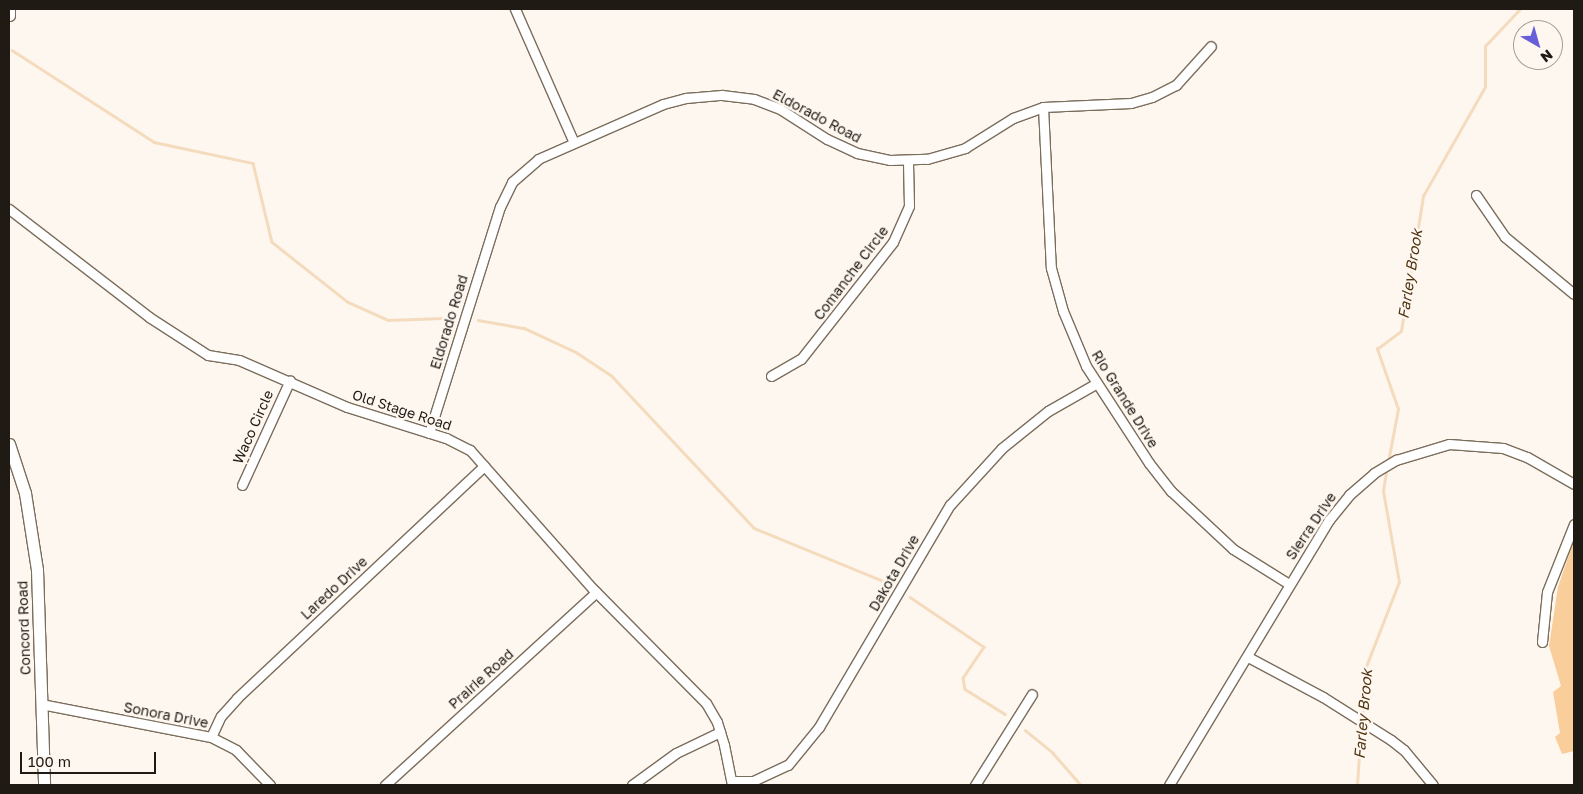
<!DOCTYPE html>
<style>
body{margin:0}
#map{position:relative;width:1583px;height:794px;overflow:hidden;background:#fef7f0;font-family:"Golos Text",sans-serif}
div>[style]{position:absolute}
.green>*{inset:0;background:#f9ce9b}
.stream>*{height:2.5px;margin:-1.25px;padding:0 1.25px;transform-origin:1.25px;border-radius:1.25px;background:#f5dbbd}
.roads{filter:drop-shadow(1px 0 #7b6d5c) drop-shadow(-1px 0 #7b6d5c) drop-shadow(0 1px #7b6d5c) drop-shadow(0 -1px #7b6d5c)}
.street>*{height:9px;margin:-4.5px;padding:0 4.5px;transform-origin:4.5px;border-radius:4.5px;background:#fff}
.secondary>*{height:11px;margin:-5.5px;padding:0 5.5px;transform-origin:5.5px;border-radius:5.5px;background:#fff}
span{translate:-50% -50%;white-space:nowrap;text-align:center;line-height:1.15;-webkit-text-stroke:5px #fef7f0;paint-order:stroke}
.street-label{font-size:14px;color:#1f1a13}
.water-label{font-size:15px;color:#4e3410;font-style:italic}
.frame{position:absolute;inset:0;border:10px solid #1f1a13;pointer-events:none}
.north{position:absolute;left:1513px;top:20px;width:50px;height:50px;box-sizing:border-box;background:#fef7f0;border:1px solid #a59f98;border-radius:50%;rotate:142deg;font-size:14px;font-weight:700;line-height:20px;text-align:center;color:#1f1a13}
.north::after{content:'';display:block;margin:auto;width:18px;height:22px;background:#665fd8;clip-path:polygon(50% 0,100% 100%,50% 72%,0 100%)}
.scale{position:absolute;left:20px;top:752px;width:136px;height:22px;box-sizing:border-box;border:2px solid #1f1a13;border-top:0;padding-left:6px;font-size:15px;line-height:18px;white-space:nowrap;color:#1f1a13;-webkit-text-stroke:4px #fef7f0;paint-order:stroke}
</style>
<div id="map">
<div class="green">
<div style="clip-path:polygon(1574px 540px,1574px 751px,1562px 754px,1555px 737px,1560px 733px,1553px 692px,1561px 686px,1549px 646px,1558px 587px)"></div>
</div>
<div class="stream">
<div style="left:12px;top:50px;width:169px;rotate:32.9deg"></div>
<div style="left:154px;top:142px;width:101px;rotate:12deg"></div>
<div style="left:253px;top:163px;width:81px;rotate:76.5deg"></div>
<div style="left:272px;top:242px;width:97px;rotate:38.3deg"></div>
<div style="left:348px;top:302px;width:44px;rotate:24.2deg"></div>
<div style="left:388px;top:320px;width:55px;rotate:-2.1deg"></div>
<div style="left:478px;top:320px;width:47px;rotate:9.9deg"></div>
<div style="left:524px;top:328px;width:57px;rotate:24.8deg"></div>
<div style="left:576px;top:352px;width:43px;rotate:33.7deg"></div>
<div style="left:612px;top:376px;width:208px;rotate:46.9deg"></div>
<div style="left:754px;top:528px;width:145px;rotate:22.3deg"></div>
<div style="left:1388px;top:462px;width:54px;rotate:-79.3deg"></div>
<div style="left:1398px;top:409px;width:64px;rotate:-109.3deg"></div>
<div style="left:1377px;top:349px;width:30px;rotate:-37deg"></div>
<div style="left:1401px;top:331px;width:137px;rotate:-80.7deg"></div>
<div style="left:1423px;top:196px;width:125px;rotate:-60.4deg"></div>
<div style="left:1485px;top:87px;width:41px;rotate:-90deg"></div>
<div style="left:1485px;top:46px;width:51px;rotate:-46.6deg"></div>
<div style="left:910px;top:597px;width:89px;rotate:34deg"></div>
<div style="left:984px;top:647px;width:37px;rotate:124deg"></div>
<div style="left:963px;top:678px;width:11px;rotate:80deg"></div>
<div style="left:965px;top:689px;width:47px;rotate:32deg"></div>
<div style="left:1362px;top:719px;width:50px;rotate:-86.6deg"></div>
<div style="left:1365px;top:669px;width:93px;rotate:-68.7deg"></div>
<div style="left:1399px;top:582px;width:92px;rotate:-100deg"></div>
<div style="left:1383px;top:491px;width:24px;rotate:-81deg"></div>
<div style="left:1025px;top:730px;width:36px;rotate:39deg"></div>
<div style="left:1053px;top:753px;width:43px;rotate:48.8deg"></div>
<div style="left:1357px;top:785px;width:61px;rotate:-86.2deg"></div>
</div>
<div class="roads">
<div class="street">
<div style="left:515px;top:9px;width:146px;rotate:66.2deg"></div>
<div style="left:1043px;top:107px;width:161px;rotate:87.2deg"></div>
<div style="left:1051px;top:268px;width:45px;rotate:74.4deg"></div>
<div style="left:1063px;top:311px;width:60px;rotate:67.3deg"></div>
<div style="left:1086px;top:366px;width:116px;rotate:57deg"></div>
<div style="left:1149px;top:463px;width:36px;rotate:52deg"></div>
<div style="left:1171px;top:491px;width:85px;rotate:43.1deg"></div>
<div style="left:1233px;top:549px;width:66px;rotate:32deg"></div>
<div style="left:1476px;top:195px;width:51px;rotate:55.4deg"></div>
<div style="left:1505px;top:237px;width:89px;rotate:39.6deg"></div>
<div style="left:9px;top:209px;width:177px;rotate:37.6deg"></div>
<div style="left:149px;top:317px;width:70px;rotate:32.8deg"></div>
<div style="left:208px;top:355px;width:31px;rotate:9deg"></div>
<div style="left:239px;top:360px;width:118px;rotate:23.5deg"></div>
<div style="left:347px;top:407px;width:104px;rotate:17.4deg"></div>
<div style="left:446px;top:438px;width:27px;rotate:27deg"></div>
<div style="left:470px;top:450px;width:186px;rotate:48.5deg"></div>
<div style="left:593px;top:589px;width:161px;rotate:45.3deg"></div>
<div style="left:706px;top:703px;width:22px;rotate:60deg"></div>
<div style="left:717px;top:722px;width:24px;rotate:73deg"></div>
<div style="left:724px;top:745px;width:41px;rotate:78.7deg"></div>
<div style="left:771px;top:376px;width:34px;rotate:-30deg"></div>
<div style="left:801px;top:359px;width:149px;rotate:-51.8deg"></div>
<div style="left:893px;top:242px;width:39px;rotate:-66deg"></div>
<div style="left:909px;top:206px;width:45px;rotate:-91.3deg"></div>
<div style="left:429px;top:433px;width:237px;rotate:-72.6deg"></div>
<div style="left:500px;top:207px;width:28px;rotate:-64deg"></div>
<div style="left:512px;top:182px;width:35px;rotate:-41deg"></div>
<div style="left:538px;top:159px;width:137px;rotate:-23.7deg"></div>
<div style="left:663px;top:104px;width:24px;rotate:-15deg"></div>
<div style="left:686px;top:98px;width:36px;rotate:-5deg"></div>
<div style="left:722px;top:95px;width:32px;rotate:7deg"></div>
<div style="left:754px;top:99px;width:28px;rotate:21deg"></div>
<div style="left:780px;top:109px;width:56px;rotate:32.6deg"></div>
<div style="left:827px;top:139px;width:33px;rotate:25deg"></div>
<div style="left:857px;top:153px;width:34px;rotate:12deg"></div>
<div style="left:890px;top:160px;width:37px;rotate:-2deg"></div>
<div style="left:927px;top:159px;width:40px;rotate:-16deg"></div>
<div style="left:965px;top:148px;width:57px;rotate:-32deg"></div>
<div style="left:1013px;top:118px;width:32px;rotate:-20deg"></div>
<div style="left:1043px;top:107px;width:88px;rotate:-2.6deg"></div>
<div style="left:1131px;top:103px;width:22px;rotate:-16deg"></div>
<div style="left:1152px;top:97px;width:27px;rotate:-27deg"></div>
<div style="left:1176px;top:85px;width:52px;rotate:-48.1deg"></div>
<div style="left:242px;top:485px;width:115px;rotate:-65.4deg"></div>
<div style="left:1542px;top:642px;width:50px;rotate:-84.3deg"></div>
<div style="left:1547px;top:592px;width:73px;rotate:-68.3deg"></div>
<div style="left:1248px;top:657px;width:85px;rotate:28.1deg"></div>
<div style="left:1323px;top:697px;width:80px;rotate:32.3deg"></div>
<div style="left:1391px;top:740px;width:16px;rotate:38deg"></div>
<div style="left:1404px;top:750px;width:45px;rotate:50.4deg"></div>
<div style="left:41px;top:704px;width:173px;rotate:11deg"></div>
<div style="left:211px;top:737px;width:28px;rotate:27deg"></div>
<div style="left:236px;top:750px;width:49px;rotate:45.8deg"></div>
<div style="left:211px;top:737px;width:23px;rotate:-65deg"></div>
<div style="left:221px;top:716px;width:24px;rotate:-48deg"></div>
<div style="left:237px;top:698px;width:339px;rotate:-43.2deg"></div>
<div style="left:732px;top:781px;width:21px"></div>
<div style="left:753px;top:781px;width:38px;rotate:-25deg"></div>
<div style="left:788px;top:765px;width:49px;rotate:-50.8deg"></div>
<div style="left:819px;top:727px;width:258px;rotate:-59.5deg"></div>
<div style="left:950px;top:505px;width:77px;rotate:-47.6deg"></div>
<div style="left:1002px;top:448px;width:59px;rotate:-38.8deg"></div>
<div style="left:1048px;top:411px;width:56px;rotate:-29.7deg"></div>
<div style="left:385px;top:785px;width:286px;rotate:-42.4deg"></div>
<div style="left:632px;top:785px;width:54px;rotate:-36deg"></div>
<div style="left:676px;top:753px;width:49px;rotate:-25.5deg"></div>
<div style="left:975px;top:785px;width:107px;rotate:-57.9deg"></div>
<div style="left:1169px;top:785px;width:310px;rotate:-58.9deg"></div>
<div style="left:1329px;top:520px;width:32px;rotate:-51deg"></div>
<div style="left:1349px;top:495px;width:33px;rotate:-41deg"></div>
<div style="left:1374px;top:473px;width:26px;rotate:-31deg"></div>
<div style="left:1396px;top:460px;width:55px;rotate:-16.8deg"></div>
<div style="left:1449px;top:444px;width:54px;rotate:4.2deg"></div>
<div style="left:1503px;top:448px;width:26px;rotate:21deg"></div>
<div style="left:1527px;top:457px;width:54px;rotate:29.9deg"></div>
</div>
<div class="secondary">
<div style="left:9px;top:15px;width:6px;rotate:-90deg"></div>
<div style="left:9px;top:444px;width:52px;rotate:71.9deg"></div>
<div style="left:25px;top:493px;width:78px;rotate:81.1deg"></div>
<div style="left:37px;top:570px;width:215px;rotate:88.1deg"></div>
</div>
</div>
<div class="street-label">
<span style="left:817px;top:116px;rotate:28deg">Eldorado Road</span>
<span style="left:851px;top:273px;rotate:-53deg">Comanche Circle</span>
<span style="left:449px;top:322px;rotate:-73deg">Eldorado Road</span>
<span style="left:1125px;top:399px;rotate:58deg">Rio Grande Drive</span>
<span style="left:402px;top:410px;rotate:18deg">Old Stage Road</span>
<span style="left:253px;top:427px;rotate:-66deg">Waco Circle</span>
<span style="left:1311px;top:526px;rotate:-56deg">Sierra Drive</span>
<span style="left:894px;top:573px;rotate:-60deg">Dakota Drive</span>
<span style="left:334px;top:588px;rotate:-43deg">Laredo Drive</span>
<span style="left:24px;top:628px;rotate:-92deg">Concord Road</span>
<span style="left:481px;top:679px;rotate:-42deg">Prairie Road</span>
<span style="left:166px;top:715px;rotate:11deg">Sonora Drive</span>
</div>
<div class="water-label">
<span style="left:1410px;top:274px;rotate:-81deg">Farley Brook</span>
<span style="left:1363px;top:714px;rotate:-85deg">Farley Brook</span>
</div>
<div class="frame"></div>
<div class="north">N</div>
<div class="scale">100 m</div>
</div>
